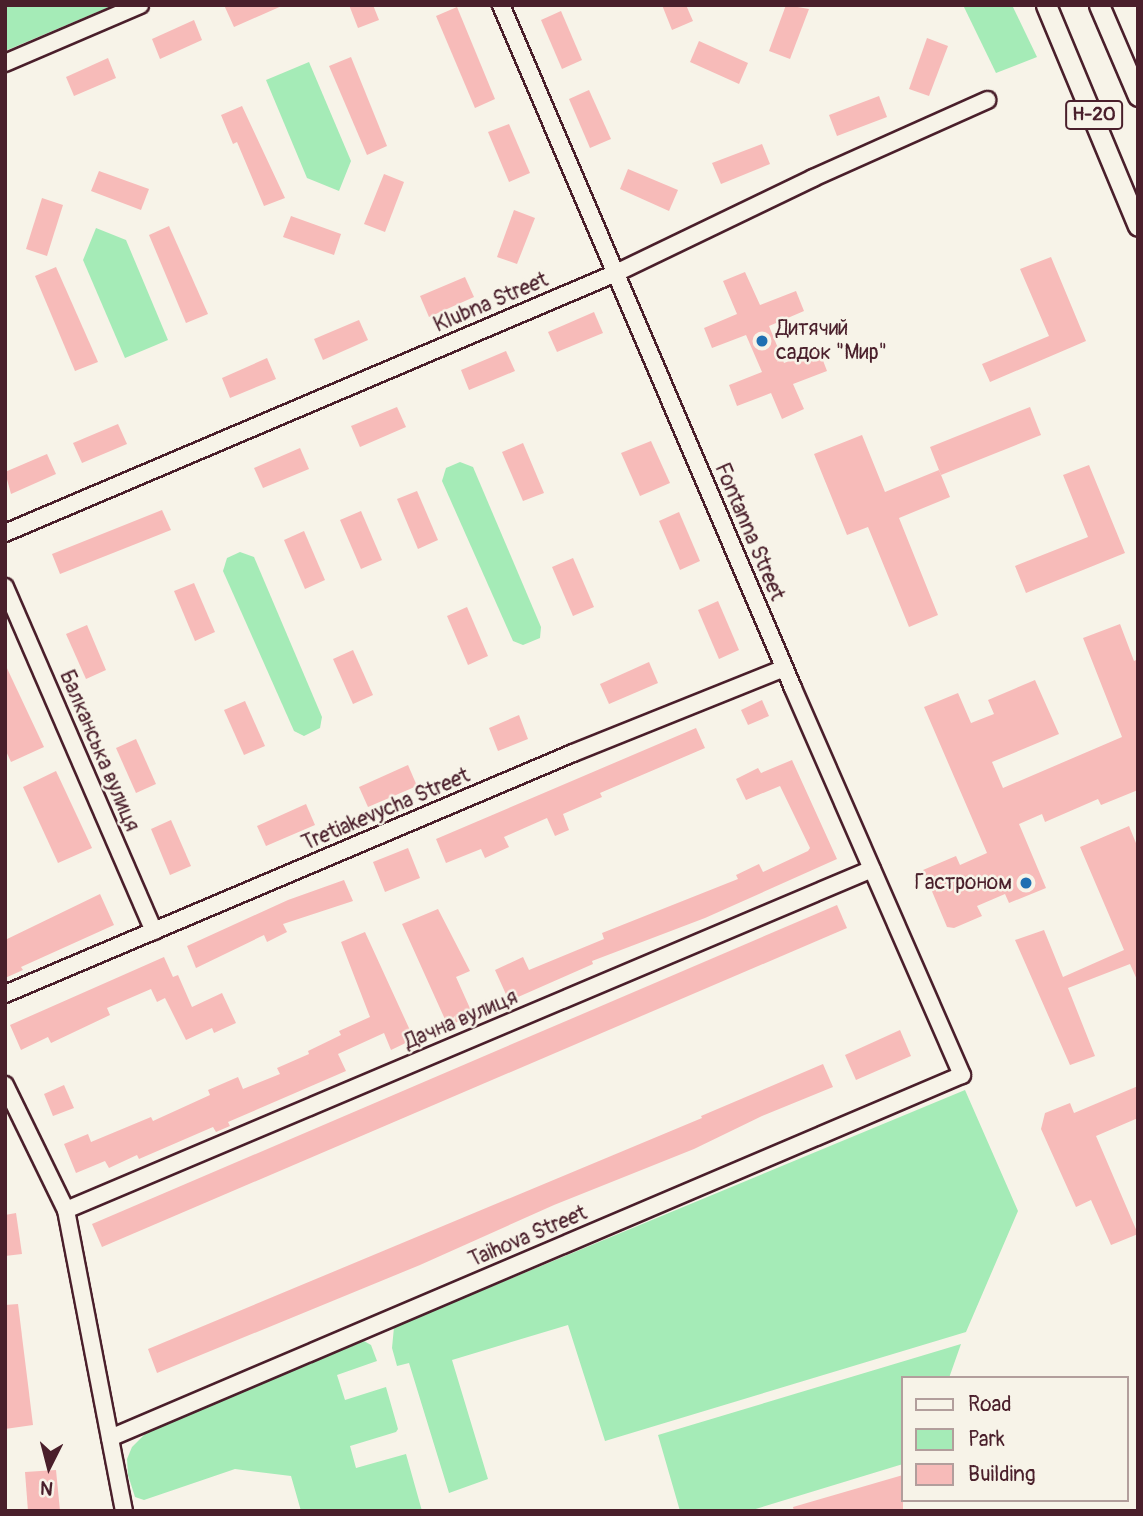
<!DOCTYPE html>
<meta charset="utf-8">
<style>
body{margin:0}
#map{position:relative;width:1143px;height:1516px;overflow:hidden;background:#f7f3e8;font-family:Pangolin,sans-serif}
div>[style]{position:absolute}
.green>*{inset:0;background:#a5ebb7}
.building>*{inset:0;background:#f7bbb9}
.roads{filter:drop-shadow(2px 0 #4a1f2b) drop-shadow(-2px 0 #4a1f2b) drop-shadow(0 2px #4a1f2b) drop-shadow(0 -2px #4a1f2b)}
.minor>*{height:16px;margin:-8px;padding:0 8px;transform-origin:8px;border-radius:8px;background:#f7f3e8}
.major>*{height:19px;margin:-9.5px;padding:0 9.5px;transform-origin:9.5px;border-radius:9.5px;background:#f7f3e8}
.dots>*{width:19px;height:19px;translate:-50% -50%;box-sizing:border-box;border:4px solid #f7f3e8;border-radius:50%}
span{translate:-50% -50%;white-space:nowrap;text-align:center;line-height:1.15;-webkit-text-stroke:5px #f7f3e8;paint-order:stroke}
.shield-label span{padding:2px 5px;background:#f7f3e8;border:2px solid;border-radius:5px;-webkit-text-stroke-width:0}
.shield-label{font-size:19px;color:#4a1f2b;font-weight:700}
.street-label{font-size:21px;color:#4a1f2b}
.poi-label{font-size:21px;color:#4a1f2b}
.left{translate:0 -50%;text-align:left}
.right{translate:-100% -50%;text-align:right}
.frame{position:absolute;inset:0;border:7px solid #4a1f2b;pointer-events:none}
.legend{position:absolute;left:901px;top:1376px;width:228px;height:126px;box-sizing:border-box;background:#f7f3e8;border:2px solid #b29e9c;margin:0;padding:9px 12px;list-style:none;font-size:21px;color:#4a1f2b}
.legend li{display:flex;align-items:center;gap:14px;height:35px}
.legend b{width:35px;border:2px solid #b29e9c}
.north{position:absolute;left:14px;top:1432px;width:70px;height:70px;-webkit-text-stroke:5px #f7f3e8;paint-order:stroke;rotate:186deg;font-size:19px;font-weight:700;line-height:28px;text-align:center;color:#4a1f2b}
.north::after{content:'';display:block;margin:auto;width:24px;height:32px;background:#4a1f2b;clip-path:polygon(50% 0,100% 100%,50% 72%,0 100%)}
</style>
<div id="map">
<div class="green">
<div style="clip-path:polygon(5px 5px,114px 5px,5px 51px)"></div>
<div style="clip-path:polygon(963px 5px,1012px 5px,1037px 57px,996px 73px)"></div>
<div style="clip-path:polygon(309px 62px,351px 161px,339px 191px,307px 178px,266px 80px)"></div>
<div style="clip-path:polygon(96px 228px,126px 240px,168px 340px,125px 358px,83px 260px)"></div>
<div style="clip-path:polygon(460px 462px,473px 467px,541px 627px,540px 638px,523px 645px,513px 641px,442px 481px,446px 468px)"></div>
<div style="clip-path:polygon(240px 552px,254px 557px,322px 717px,320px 728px,304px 736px,294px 731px,223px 571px,227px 558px)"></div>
<div style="clip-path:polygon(965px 1090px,1018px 1211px,966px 1332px,605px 1441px,568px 1325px,452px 1360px,488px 1479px,449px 1493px,409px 1363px,397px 1366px,392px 1348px,394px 1327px)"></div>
<div style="clip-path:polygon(364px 1341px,371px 1345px,377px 1361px,337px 1375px,345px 1400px,386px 1387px,398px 1429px,396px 1432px,350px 1446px,356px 1468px,406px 1454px,422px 1511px,301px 1511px,291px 1476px,235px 1469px,144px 1500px,135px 1497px,128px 1475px,127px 1459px,132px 1447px,147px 1432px)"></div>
<div style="clip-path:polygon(961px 1344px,949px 1378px,903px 1378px,903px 1464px,749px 1511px,680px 1511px,658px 1435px)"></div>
</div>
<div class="building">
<div style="clip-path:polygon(224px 5px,284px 5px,234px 27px)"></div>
<div style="clip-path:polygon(349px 5px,373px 5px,379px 20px,358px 28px)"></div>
<div style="clip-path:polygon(662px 5px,686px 5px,693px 21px,672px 30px)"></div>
<div style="clip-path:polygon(786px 5px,809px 9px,790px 59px,769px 51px)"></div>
<div style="clip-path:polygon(457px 7px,495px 99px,475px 108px,436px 16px)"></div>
<div style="clip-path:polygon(561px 11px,582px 60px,562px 69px,541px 20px)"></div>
<div style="clip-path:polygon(194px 20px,202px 40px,160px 59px,152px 39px)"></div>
<div style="clip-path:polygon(927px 38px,948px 46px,929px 96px,909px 89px)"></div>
<div style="clip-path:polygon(699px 41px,748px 63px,739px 84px,690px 62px)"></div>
<div style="clip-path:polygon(351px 57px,387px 146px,367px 155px,329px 66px)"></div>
<div style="clip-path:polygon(108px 58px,116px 78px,74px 96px,66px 77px)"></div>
<div style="clip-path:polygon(589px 90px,611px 139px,590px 148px,569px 99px)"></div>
<div style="clip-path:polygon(879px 96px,887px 117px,837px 136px,829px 115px)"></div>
<div style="clip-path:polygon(242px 106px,285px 198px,264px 206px,237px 142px,233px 144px,221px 115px)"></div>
<div style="clip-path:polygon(509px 124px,530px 173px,509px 182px,488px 132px)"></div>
<div style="clip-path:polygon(762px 144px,770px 164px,721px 184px,712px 163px)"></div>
<div style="clip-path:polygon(628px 169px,678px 190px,669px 211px,620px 189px)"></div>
<div style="clip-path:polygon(99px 171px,149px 189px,141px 210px,91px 191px)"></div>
<div style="clip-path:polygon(384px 174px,404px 182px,385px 232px,364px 224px)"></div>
<div style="clip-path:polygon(42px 198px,63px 205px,47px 256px,26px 249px)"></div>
<div style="clip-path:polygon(514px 210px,535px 218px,517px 264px,497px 257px)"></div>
<div style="clip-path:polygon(291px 216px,341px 234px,334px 255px,283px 237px)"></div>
<div style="clip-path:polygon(169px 226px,208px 314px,186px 323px,149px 235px)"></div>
<div style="clip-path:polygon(1051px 257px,1086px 341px,990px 382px,982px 364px,1049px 336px,1020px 269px)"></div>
<div style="clip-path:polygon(56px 267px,98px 362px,75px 371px,35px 276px)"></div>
<div style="clip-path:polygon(745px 272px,760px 305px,796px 291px,804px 311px,769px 326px,784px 363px,819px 350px,827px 371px,793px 384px,804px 409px,782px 419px,771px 393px,737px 406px,729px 385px,762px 372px,746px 335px,712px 348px,704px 328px,737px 314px,723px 281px)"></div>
<div style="clip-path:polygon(465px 277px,474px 297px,429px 317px,420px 296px)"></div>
<div style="clip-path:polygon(594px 312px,603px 333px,557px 352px,548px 332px)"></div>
<div style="clip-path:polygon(359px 320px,368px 340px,323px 360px,314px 339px)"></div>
<div style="clip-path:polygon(506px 351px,515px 371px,469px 390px,461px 370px)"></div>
<div style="clip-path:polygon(267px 358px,276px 379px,230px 398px,222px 378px)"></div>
<div style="clip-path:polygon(397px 407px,406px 427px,360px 447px,351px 426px)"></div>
<div style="clip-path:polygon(1030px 407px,1041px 435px,941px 475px,930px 447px)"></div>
<div style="clip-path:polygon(118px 424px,127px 444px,82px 463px,73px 443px)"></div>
<div style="clip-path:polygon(862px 435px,885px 492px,939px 470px,950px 497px,899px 518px,938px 615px,909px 627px,868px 527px,847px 535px,814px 454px)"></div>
<div style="clip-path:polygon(651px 441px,670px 483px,640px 496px,621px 453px)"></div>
<div style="clip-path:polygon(523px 443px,544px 493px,523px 501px,502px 452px)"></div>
<div style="clip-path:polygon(300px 448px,309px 469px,263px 488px,254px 468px)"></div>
<div style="clip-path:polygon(47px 454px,56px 474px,11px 494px,5px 472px)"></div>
<div style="clip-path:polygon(1089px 465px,1125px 553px,1026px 593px,1015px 566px,1088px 537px,1063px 475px)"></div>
<div style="clip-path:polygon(417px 491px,438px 540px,418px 549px,397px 499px)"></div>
<div style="clip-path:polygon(162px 510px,171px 530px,60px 574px,52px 554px)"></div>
<div style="clip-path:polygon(361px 511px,382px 560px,361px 569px,340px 520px)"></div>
<div style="clip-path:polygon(679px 512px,700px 561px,680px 570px,659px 521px)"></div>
<div style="clip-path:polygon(304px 531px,325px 580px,305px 589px,284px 540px)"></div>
<div style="clip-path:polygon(573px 558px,594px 607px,573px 616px,552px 567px)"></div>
<div style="clip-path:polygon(194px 583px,215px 632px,195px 641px,174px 591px)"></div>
<div style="clip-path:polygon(718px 601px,739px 650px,719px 659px,698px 610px)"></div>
<div style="clip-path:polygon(467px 607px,488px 656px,468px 665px,447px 616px)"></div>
<div style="clip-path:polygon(1120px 624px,1134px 661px,1138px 659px,1138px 790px,1101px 805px,1098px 799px,1045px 822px,1042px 814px,1019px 824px,1046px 888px,1009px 903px,1005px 894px,977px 906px,982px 916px,954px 928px,947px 927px,923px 870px,956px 856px,960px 865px,987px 853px,924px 707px,958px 693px,971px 723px,994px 714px,988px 700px,1035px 680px,1059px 734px,992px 762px,1003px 788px,1122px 737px,1083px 638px)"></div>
<div style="clip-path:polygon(87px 625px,106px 670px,86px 679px,66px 634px)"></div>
<div style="clip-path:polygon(353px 650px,373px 695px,353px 704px,333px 659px)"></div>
<div style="clip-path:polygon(649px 662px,658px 683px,609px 704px,600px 684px)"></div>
<div style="clip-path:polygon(5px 664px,44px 747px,11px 762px,5px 749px)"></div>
<div style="clip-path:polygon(762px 700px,769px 716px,748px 725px,741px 710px)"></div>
<div style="clip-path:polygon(245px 701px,265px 746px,244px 755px,224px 710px)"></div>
<div style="clip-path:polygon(519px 715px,528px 739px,498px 751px,489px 728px)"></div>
<div style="clip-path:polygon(696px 728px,705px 748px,600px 793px,602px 797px,563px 814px,569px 830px,555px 836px,547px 818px,504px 837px,509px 847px,485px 858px,481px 849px,446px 863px,436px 839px)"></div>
<div style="clip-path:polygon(136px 739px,156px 784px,136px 793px,116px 748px)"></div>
<div style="clip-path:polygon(792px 760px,837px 859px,705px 918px,592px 961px,593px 964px,509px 1001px,495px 970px,523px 957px,529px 970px,604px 939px,602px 933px,738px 879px,736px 875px,759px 864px,763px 872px,808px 851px,810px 848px,780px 786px,746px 800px,736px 779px,758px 768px,761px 773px)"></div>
<div style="clip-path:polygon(408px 765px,417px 786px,368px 807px,359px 787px)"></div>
<div style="clip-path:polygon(56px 771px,92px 848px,58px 863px,23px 787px)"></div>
<div style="clip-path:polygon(306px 804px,315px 825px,266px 846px,257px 826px)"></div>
<div style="clip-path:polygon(171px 820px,191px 866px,170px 875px,151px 829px)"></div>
<div style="clip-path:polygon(1129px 826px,1138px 848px,1138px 982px,1130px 964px,1068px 988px,1095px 1056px,1070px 1065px,1015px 940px,1044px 930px,1063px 977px,1124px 950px,1080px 847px)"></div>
<div style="clip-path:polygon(408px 848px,420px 878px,385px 892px,373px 862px)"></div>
<div style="clip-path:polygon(344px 880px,353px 901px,283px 924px,287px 932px,267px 942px,264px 935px,196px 968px,187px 946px,288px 900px)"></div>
<div style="clip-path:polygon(100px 894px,114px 925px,21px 967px,23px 970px,5px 978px,5px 940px)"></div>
<div style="clip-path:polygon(837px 905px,847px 928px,102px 1247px,92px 1224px)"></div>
<div style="clip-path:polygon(438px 909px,470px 971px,456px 977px,473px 1015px,448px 1026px,402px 924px)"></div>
<div style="clip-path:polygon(365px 932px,414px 1039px,391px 1050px,384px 1033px,338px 1054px,346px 1071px,228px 1122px,230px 1126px,216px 1132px,213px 1127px,139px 1159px,137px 1155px,109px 1168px,105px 1161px,76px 1173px,64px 1144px,88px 1134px,91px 1142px,151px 1117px,153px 1121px,210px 1095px,208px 1090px,238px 1077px,243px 1089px,280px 1074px,277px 1068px,309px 1054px,308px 1051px,341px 1035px,339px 1031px,370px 1017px,341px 942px)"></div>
<div style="clip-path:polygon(164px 957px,173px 977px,178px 975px,192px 1007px,222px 993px,236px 1023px,214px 1033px,212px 1028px,186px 1040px,165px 998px,157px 1002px,151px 989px,107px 1008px,110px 1015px,51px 1043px,48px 1037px,21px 1050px,10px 1025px)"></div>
<div style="clip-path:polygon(900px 1030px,911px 1056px,856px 1080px,845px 1055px)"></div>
<div style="clip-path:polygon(823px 1064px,833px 1087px,762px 1116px,694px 1149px,554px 1205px,420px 1265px,157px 1373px,148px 1349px,702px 1118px,701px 1116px)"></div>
<div style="clip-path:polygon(64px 1085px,74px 1108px,53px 1116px,44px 1094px)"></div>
<div style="clip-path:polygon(1138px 1086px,1138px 1118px,1096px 1136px,1138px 1234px,1111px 1245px,1091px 1200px,1076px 1207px,1041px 1129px,1045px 1113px,1070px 1103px,1074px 1113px)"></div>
<div style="clip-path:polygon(16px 1213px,22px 1254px,5px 1256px,5px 1215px)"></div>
<div style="clip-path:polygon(18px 1304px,33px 1425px,5px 1429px,5px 1305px)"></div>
<div style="clip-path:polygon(56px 1470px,60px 1511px,28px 1511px,25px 1472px)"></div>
<div style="clip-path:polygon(903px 1475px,903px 1511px,794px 1511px,793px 1507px)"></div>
</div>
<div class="roads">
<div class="minor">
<div style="left:5px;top:63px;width:147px;rotate:-23.2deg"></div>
<div style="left:5px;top:533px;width:664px;rotate:-23.05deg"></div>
<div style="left:616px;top:273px;width:219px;rotate:-25.7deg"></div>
<div style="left:813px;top:178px;width:191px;rotate:-24.1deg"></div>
<div style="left:5px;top:587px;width:375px;rotate:66.6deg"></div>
<div style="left:5px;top:994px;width:617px;rotate:-22.99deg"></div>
<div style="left:573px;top:753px;width:227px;rotate:-21.9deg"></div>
<div style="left:5px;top:1085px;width:139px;rotate:64deg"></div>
<div style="left:66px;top:1210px;width:307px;rotate:79.1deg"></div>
<div style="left:66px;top:1210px;width:875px;rotate:-22.93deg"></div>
<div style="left:110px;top:1438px;width:926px;rotate:-23.08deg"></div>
<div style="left:962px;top:1075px;width:422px;rotate:-113.6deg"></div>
<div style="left:793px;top:688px;width:743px;rotate:-113.15deg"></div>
</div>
<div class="major">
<div style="left:1046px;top:5px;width:239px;rotate:67.4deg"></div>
<div style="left:1099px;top:5px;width:99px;rotate:66.8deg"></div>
</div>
</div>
<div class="dots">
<div style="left:762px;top:341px;background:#1f6fb2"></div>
<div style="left:1026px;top:883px;background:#1f6fb2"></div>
</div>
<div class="shield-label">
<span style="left:1094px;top:115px">Н-20</span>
</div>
<div class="street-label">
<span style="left:491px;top:303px;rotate:-23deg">Klubna Street</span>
<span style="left:749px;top:532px;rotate:67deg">Fontanna Street</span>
<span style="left:99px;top:751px;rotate:67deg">Балканська вулиця</span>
<span style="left:386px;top:810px;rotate:-23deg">Tretiakevycha Street</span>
<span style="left:461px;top:1020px;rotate:-23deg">Дачна вулиця</span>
<span style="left:528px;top:1237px;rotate:-23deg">Taihova Street</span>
</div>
<div class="poi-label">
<span class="left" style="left:776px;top:341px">Дитячий<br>садок "Мир"</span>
<span class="right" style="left:1012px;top:883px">Гастроном</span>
</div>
<div class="frame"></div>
<ul class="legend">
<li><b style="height:9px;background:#f7f3e8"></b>Road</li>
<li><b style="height:19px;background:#a5ebb7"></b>Park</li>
<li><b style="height:19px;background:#f7bbb9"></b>Building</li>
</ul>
<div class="north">N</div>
</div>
